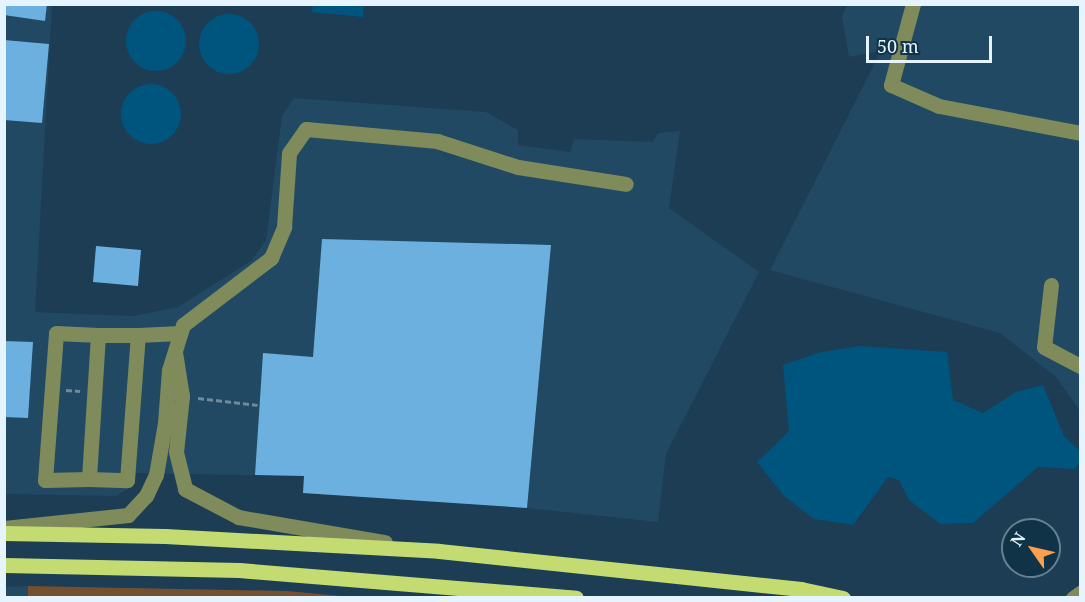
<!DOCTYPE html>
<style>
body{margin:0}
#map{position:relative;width:1085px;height:602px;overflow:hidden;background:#1c3d53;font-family:"Noto Serif",serif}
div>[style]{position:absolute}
.built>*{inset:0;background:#214963}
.green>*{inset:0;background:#755030}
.water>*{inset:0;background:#00557e}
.round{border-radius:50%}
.building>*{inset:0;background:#6bb0df}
.path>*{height:3px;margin-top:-1.5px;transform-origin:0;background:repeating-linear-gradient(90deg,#70899b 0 6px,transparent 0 9px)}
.minor>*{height:15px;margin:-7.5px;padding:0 7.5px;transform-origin:7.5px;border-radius:7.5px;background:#7f8b5a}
.major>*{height:15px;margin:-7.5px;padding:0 7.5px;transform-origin:7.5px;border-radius:7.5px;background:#c4db72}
span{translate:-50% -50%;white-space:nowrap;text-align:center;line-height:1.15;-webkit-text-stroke:6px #113348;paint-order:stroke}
.frame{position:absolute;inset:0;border:6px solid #e5f4ff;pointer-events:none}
.north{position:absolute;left:1001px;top:518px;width:60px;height:60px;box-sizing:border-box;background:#113348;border:2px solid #668091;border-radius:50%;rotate:304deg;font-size:16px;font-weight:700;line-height:24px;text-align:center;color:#e5f4ff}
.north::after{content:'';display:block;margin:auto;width:21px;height:27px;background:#fa9f4e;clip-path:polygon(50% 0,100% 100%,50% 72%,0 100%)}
.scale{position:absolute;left:866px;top:36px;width:126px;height:27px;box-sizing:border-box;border:3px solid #e5f4ff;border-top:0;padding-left:8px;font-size:18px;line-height:21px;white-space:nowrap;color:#e5f4ff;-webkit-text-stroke:4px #113348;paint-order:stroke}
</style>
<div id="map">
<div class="built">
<div style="clip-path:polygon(5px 5px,52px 5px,35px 312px,133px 316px,178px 307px,251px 261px,266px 240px,282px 116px,294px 98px,486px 112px,518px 130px,518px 145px,570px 152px,574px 139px,653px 142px,658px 133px,680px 131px,669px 208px,759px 272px,666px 454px,658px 522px,527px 508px,303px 493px,304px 476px,136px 473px,131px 487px,116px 496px,5px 494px)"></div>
<div style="clip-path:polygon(847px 5px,1080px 5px,1080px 411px,1056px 377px,1000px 333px,770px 270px,881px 51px,849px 57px,842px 17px)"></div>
<div style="clip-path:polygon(28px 586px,28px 597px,5px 597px,4px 587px)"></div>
</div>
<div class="green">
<div style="clip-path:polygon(28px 586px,287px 591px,352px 597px,28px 598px)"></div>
</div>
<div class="water">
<div style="clip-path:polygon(313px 4px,364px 5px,363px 17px,312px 12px)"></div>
<div class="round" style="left:126px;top:11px;width:60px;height:60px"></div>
<div class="round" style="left:199px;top:14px;width:60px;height:60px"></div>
<div class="round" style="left:121px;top:84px;width:60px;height:60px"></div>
<div style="clip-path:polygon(860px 346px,947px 352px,953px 400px,983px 413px,1016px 392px,1043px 385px,1064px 436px,1080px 451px,1080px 462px,1075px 469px,1038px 467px,973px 523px,940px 524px,909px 500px,899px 480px,888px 477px,853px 525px,814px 519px,784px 496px,757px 462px,789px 431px,783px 365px,821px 352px)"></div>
</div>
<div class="building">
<div style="clip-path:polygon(4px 4px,47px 4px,45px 21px,4px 15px)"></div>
<div style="clip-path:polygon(4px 40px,49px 44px,42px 123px,4px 120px)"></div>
<div style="clip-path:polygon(322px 239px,551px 245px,527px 508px,303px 493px,304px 476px,255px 475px,263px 353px,313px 357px)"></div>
<div style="clip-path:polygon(96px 246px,141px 250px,138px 286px,93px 282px)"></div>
<div style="clip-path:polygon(4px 341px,33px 342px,28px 418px,4px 417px)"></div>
</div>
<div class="path">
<div style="left:66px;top:390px;width:14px;rotate:4deg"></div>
<div style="left:198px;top:398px;width:60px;rotate:6.7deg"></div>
</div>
<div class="minor">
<div style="left:913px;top:4px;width:84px;rotate:105.2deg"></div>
<div style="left:891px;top:85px;width:52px;rotate:23.6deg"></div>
<div style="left:939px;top:106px;width:144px;rotate:10.8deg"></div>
<div style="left:1051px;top:285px;width:62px;rotate:96.4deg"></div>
<div style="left:1044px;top:347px;width:41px;rotate:27.8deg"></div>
<div style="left:138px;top:335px;width:40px;rotate:180deg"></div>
<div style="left:98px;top:335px;width:144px;rotate:93.6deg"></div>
<div style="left:89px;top:479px;width:38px;rotate:2deg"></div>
<div style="left:127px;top:480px;width:145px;rotate:-85.7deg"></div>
<div style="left:138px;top:335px;width:42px;rotate:-2.7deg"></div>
<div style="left:175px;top:352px;width:45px;rotate:81deg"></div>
<div style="left:182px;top:396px;width:56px;rotate:96.1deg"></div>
<div style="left:176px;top:452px;width:38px;rotate:76deg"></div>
<div style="left:185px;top:489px;width:60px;rotate:27.8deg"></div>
<div style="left:238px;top:517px;width:149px;rotate:9.7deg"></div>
<div style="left:89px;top:479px;width:44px;rotate:178.7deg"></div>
<div style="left:45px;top:480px;width:147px;rotate:-85.7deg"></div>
<div style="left:56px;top:333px;width:42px;rotate:2.7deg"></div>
<div style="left:4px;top:528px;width:125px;rotate:-6deg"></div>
<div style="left:128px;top:515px;width:26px;rotate:-47deg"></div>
<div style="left:146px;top:496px;width:23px;rotate:-65deg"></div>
<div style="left:156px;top:475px;width:53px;rotate:-80.2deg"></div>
<div style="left:165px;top:423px;width:53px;rotate:-85.7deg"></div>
<div style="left:169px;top:370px;width:47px;rotate:-72.7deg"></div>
<div style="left:183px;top:325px;width:111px;rotate:-37.3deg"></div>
<div style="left:271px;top:258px;width:34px;rotate:-67deg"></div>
<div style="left:284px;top:227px;width:74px;rotate:-86.1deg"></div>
<div style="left:289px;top:153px;width:29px;rotate:-55deg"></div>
<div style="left:306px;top:129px;width:132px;rotate:5.2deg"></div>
<div style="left:437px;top:141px;width:85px;rotate:17.8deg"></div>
<div style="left:518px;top:167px;width:109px;rotate:8.9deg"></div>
<div style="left:1073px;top:598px;width:9px;rotate:-36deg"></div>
</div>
<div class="major">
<div style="left:4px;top:533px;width:161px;rotate:1.1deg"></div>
<div style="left:165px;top:536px;width:274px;rotate:3.1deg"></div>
<div style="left:439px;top:551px;width:364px;rotate:6deg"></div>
<div style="left:801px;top:589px;width:43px;rotate:12.1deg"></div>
<div style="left:4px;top:565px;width:235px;rotate:1.2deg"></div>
<div style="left:239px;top:570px;width:338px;rotate:4.7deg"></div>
</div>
<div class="frame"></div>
<div class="north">N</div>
<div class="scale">50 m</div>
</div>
